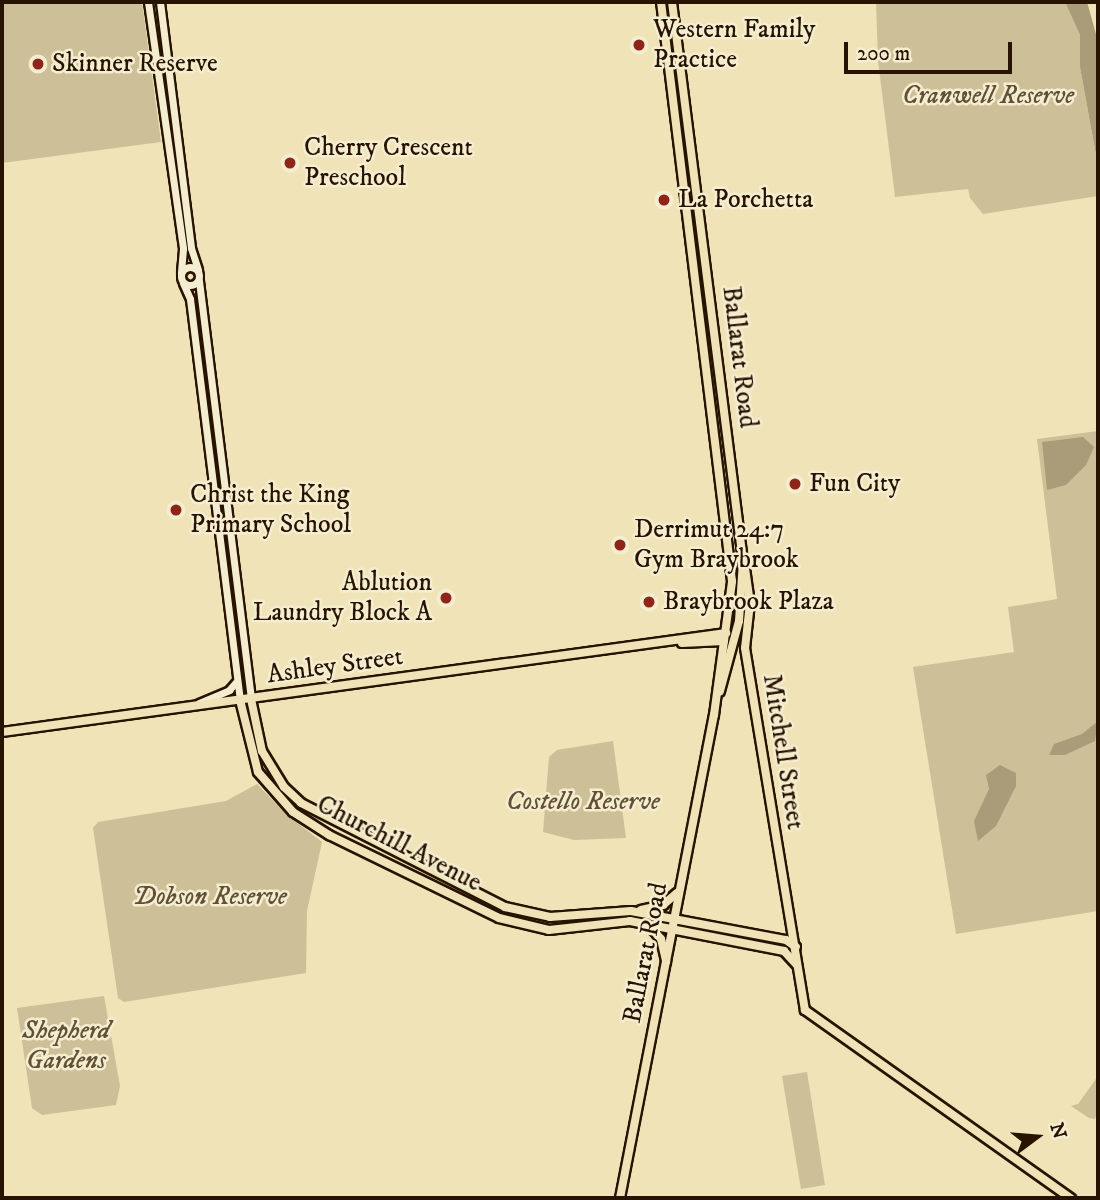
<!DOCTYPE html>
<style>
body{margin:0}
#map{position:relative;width:1100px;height:1200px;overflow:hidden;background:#efe3b7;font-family:"IM FELL DW Pica",serif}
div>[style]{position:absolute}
.green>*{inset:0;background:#cdc098}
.water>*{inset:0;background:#ab9c79}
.roads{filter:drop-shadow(2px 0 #271300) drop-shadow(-2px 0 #271300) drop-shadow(0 2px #271300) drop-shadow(0 -2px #271300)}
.secondary>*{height:7px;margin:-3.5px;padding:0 3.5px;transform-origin:3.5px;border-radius:3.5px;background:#f5edd0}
.secondary>.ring{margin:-3.5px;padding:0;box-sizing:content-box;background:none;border:7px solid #f5edd0;border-radius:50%}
.primary>*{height:8px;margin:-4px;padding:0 4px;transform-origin:4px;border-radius:4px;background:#efe3b7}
.trunk>*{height:8px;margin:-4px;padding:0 4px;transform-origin:4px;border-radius:4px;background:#efe3b7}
.dots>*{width:19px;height:19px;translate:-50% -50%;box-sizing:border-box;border:4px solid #f5edd0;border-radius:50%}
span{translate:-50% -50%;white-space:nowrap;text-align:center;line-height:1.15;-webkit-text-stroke:5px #f5edd0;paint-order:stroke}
.poi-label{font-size:26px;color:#271300}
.left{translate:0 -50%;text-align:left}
.right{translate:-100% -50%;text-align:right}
.park-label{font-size:26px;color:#615035;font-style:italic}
.street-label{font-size:26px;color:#271300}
.frame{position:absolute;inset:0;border:4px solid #271300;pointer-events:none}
.north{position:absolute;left:1002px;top:1102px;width:70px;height:70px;-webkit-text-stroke:5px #f5edd0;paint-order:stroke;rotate:74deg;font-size:19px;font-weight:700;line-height:28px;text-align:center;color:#271300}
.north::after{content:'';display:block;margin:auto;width:24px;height:32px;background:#271300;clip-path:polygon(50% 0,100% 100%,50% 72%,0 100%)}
.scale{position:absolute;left:844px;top:42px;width:168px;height:32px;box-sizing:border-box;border:4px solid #271300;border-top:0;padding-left:9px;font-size:21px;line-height:24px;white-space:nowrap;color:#271300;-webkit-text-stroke:5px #f5edd0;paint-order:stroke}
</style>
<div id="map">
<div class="green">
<div style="clip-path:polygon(2px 2px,142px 2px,161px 142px,2px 163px)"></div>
<div style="clip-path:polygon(876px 2px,1065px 2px,1080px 35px,1080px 67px,1098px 166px,1098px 196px,983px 214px,970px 198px,968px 189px,895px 197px,878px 61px)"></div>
<div style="clip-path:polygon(1098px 431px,1098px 911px,956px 934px,913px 667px,1014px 652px,1008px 607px,1057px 599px,1037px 439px)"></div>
<div style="clip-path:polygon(613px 741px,626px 838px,574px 840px,543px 832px,549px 757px,557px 750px)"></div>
<div style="clip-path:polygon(257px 784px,287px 815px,322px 842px,307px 911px,306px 973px,124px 1002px,118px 998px,93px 828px,98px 822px,226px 801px)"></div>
<div style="clip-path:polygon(104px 996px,120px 1086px,116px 1105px,42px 1115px,32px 1108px,17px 1008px)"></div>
<div style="clip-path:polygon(807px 1072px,825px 1185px,801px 1189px,782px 1076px)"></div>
<div style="clip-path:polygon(1098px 1076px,1098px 1109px,1095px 1119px,1089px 1118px,1071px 1106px,1078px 1104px)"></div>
</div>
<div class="water">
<div style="clip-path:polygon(1065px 2px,1087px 2px,1098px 41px,1098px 166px,1080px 67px,1080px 35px)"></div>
<div style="clip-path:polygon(1083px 437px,1094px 447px,1086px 465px,1066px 485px,1047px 490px,1042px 442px)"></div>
<div style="clip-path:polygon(1098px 721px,1095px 741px,1065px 755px,1049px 755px,1054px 744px,1082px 734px)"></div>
<div style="clip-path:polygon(1000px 765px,1016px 773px,1016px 786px,996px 826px,978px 841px,974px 821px,989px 789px,986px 775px)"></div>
</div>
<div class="roads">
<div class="secondary">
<div style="left:148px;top:2px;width:249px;rotate:81.9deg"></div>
<div style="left:183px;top:249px;width:24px;rotate:95deg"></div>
<div style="left:160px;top:2px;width:248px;rotate:82.8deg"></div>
<div style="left:191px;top:248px;width:23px;rotate:72deg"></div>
<div class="ring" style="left:181px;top:267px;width:11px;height:11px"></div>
<div style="left:199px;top:281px;width:421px;rotate:82.9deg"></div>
<div style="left:183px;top:283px;width:17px;rotate:66deg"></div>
<div style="left:190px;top:299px;width:404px;rotate:82.9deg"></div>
<div style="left:199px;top:703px;width:33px;rotate:-23deg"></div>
<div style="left:229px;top:690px;width:11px;rotate:-49deg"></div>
</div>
<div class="primary">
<div style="left:745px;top:568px;width:35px;rotate:82deg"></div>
<div style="left:750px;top:603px;width:45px;rotate:96.3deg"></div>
<div style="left:745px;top:648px;width:367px;rotate:80.6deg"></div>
<div style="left:805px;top:1010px;width:326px;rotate:35.3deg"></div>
<div style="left:682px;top:643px;width:42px;rotate:-2.7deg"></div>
<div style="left:251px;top:699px;width:53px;rotate:78.1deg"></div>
<div style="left:262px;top:751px;width:42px;rotate:58.6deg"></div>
<div style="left:284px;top:787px;width:23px;rotate:43deg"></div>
<div style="left:301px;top:803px;width:229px;rotate:27deg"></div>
<div style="left:505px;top:907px;width:46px;rotate:12.5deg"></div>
<div style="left:550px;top:917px;width:81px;rotate:-4.2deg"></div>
<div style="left:631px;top:911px;width:158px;rotate:10.6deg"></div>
<div style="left:786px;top:940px;width:12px;rotate:35deg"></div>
<div style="left:240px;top:700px;width:74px;rotate:76deg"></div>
<div style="left:258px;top:772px;width:53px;rotate:48.8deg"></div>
<div style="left:293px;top:812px;width:43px;rotate:32.6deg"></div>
<div style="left:329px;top:835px;width:189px;rotate:26deg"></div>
<div style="left:499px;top:918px;width:51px;rotate:13.5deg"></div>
<div style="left:549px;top:930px;width:81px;rotate:-6.3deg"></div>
<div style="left:630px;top:921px;width:157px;rotate:11deg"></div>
<div style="left:784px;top:951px;width:18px;rotate:47deg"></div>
<div style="left:2px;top:732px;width:731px;rotate:-7.79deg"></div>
<div style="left:641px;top:910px;width:23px;rotate:-13deg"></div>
<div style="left:663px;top:905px;width:18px;rotate:-41deg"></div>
<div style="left:650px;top:926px;width:17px;rotate:50deg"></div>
<div style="left:661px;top:939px;width:23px;rotate:77deg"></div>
</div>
<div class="trunk">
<div style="left:672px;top:2px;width:563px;rotate:82.76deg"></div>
<div style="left:743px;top:561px;width:60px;rotate:93.8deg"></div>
<div style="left:739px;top:621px;width:73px;rotate:105.2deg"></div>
<div style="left:620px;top:1198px;width:492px;rotate:-79deg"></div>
<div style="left:714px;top:715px;width:135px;rotate:-82.3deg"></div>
<div style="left:732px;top:581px;width:583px;rotate:-96.99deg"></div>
</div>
</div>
<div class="dots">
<div style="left:639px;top:45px;background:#8f2418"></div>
<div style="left:38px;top:64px;background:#8f2418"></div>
<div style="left:290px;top:163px;background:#8f2418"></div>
<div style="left:664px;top:200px;background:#8f2418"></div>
<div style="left:795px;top:484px;background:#8f2418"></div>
<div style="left:176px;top:510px;background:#8f2418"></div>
<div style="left:620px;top:545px;background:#8f2418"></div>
<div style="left:446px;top:598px;background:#8f2418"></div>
<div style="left:649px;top:602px;background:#8f2418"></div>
</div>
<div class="poi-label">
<span class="left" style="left:653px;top:45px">Western Family<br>Practice</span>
<span class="left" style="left:52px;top:64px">Skinner Reserve</span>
<span class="left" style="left:304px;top:163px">Cherry Crescent<br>Preschool</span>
<span class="left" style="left:678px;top:200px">La Porchetta</span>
<span class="left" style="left:809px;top:484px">Fun City</span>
<span class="left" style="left:190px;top:510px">Christ the King<br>Primary School</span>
<span class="left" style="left:634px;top:545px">Derrimut 24:7<br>Gym Braybrook</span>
<span class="right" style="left:432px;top:598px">Ablution<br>Laundry Block A</span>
<span class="left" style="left:663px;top:602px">Braybrook Plaza</span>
</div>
<div class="park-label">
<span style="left:988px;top:96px">Cranwell Reserve</span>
<span style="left:583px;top:802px">Costello Reserve</span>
<span style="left:210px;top:897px">Dobson Reserve</span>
<span style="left:66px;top:1046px">Shepherd<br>Gardens</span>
</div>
<div class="street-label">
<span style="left:739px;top:357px;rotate:83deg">Ballarat Road</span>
<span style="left:335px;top:666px;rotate:-8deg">Ashley Street</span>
<span style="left:783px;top:752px;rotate:81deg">Mitchell Street</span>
<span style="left:399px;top:844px;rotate:27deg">Churchill Avenue</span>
<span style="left:646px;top:953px;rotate:-79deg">Ballarat Road</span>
</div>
<div class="frame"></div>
<div class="north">N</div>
<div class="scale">200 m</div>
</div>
